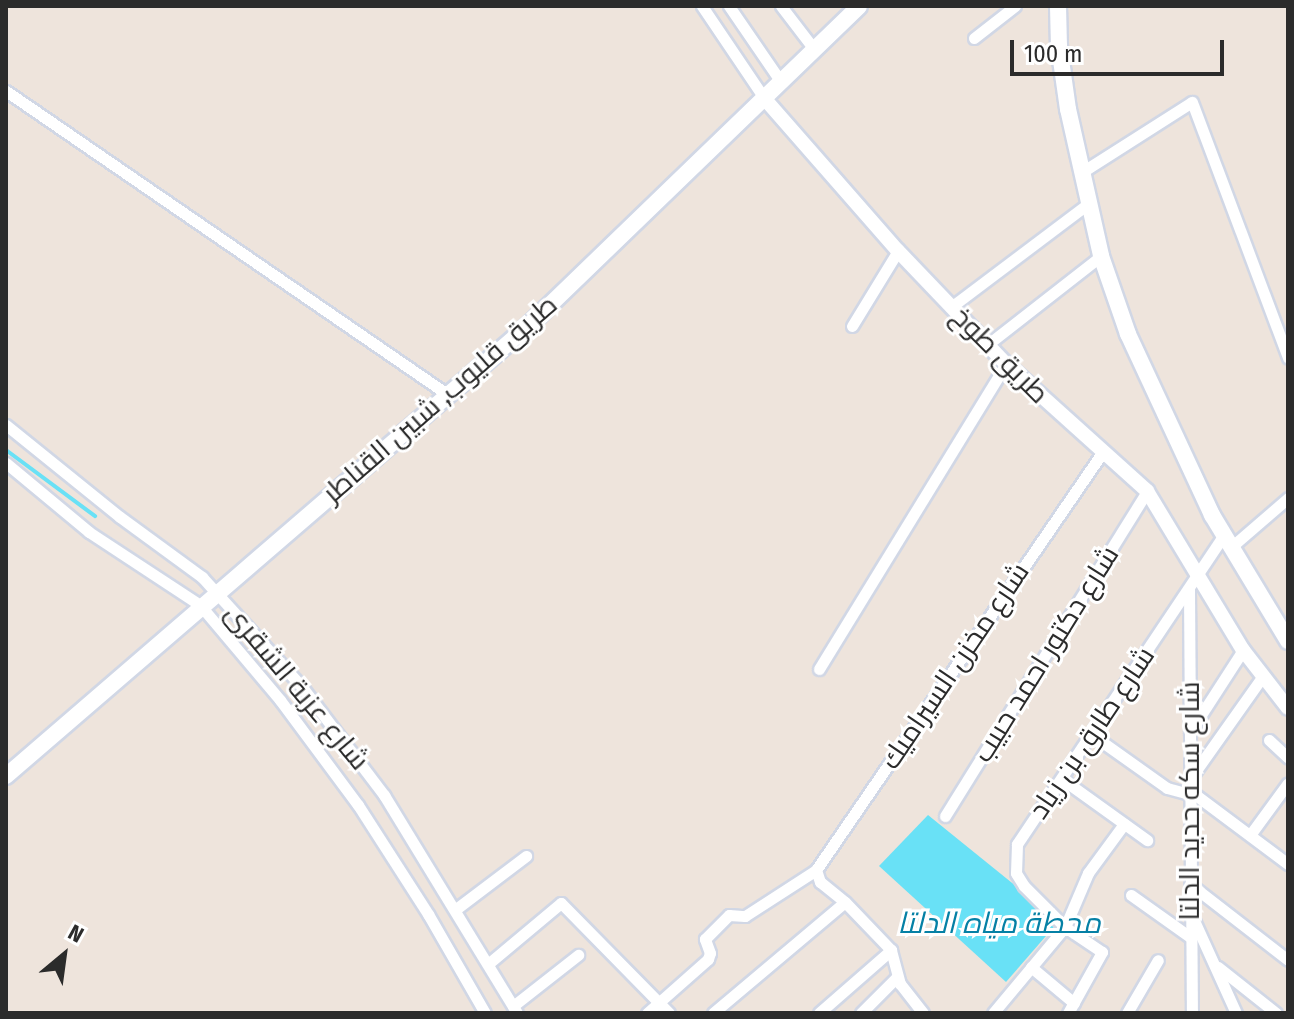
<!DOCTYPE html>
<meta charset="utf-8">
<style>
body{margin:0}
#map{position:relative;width:1294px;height:1019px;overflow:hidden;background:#eee4dc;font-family:"Fira Sans Condensed",Cairo,sans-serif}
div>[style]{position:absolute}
.water>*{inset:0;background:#69e1f6}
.stream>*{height:4px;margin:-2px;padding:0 2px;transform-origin:2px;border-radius:2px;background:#69e1f6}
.roads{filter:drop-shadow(2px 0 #d1d7e5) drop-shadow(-2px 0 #d1d7e5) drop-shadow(0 2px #d1d7e5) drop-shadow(0 -2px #d1d7e5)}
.minor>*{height:11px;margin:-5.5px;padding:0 5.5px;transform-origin:5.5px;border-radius:5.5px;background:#fff}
.tertiary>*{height:14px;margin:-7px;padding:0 7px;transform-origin:7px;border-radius:7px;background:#fff}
.secondary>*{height:16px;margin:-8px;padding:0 8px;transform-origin:8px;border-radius:8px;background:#fff}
span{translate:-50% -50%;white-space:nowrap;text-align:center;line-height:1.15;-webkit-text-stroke:6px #fff;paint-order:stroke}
.street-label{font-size:28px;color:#2b2b2b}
.water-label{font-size:30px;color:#0580a5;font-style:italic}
.frame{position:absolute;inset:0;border:8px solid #2b2b2b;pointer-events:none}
.north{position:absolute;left:24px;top:915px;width:80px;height:80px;-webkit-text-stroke:6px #fff;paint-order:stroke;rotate:29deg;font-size:22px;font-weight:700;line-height:32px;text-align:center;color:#2b2b2b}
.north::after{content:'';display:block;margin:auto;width:28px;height:36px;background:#2b2b2b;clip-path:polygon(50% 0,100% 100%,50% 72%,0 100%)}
.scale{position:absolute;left:1010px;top:40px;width:214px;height:36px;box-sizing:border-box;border:4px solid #2b2b2b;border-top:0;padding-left:10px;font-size:24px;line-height:28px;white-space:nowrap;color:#2b2b2b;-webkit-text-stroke:6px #fff;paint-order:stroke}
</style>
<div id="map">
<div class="water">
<div style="clip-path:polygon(928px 815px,1059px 921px,1006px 982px,879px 866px)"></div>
</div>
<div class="stream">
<div style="left:6px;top:450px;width:111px;rotate:36.6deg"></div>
</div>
<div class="roads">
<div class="minor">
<div style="left:702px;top:6px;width:111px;rotate:56deg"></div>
<div style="left:729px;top:6px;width:92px;rotate:55.6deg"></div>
<div style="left:781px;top:6px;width:54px;rotate:52.5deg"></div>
<div style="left:974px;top:38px;width:52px;rotate:-38deg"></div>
<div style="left:6px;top:91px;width:535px;rotate:34.49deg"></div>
<div style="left:1082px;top:172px;width:130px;rotate:-32.5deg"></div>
<div style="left:1192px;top:102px;width:273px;rotate:69.4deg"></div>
<div style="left:951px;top:307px;width:173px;rotate:-37deg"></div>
<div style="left:852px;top:326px;width:88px;rotate:-58.5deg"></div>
<div style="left:987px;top:345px;width:145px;rotate:-38deg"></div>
<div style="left:6px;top:425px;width:146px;rotate:38.9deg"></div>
<div style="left:120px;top:517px;width:102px;rotate:36.2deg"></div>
<div style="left:202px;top:577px;width:149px;rotate:47.7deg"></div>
<div style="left:302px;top:687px;width:136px;rotate:52.8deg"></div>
<div style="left:384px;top:795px;width:255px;rotate:58.6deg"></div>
<div style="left:6px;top:463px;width:108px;rotate:39.7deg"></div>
<div style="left:89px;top:532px;width:133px;rotate:33.3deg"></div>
<div style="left:200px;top:605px;width:124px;rotate:49.9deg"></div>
<div style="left:280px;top:700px;width:131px;rotate:53.4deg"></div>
<div style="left:358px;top:805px;width:130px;rotate:57.3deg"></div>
<div style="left:428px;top:914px;width:114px;rotate:60.1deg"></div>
<div style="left:1230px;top:548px;width:77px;rotate:-40.8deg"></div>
<div style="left:1189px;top:590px;width:423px;rotate:89.6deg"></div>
<div style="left:819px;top:669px;width:358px;rotate:-58.5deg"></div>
<div style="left:1190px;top:732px;width:98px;rotate:-57.1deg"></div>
<div style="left:1091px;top:734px;width:93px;rotate:35.4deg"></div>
<div style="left:1167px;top:788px;width:23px;rotate:15deg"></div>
<div style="left:1269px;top:740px;width:26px;rotate:43deg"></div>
<div style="left:1062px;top:779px;width:105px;rotate:35.7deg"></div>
<div style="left:1190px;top:779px;width:126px;rotate:-54.7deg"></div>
<div style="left:1189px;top:790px;width:124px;rotate:36.8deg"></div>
<div style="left:945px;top:816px;width:383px;rotate:-58.1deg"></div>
<div style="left:1250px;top:835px;width:64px;rotate:-53.8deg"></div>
<div style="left:1190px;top:884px;width:124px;rotate:37.8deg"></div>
<div style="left:1131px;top:895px;width:72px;rotate:35.4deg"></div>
<div style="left:456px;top:909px;width:88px;rotate:-37.1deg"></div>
<div style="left:1192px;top:916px;width:107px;rotate:65.6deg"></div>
<div style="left:488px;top:964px;width:95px;rotate:-39.9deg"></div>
<div style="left:561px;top:903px;width:154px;rotate:45.5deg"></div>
<div style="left:1031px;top:967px;width:56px;rotate:39.9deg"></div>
<div style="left:1218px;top:967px;width:74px;rotate:38.4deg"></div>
<div style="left:513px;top:1006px;width:83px;rotate:-38.1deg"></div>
<div style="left:647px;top:1013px;width:81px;rotate:-41.5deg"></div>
<div style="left:708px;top:959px;width:6px;rotate:-72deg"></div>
<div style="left:710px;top:953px;width:15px;rotate:-110deg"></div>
<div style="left:705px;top:939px;width:34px;rotate:-45deg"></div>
<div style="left:729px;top:915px;width:16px;rotate:4deg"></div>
<div style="left:745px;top:916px;width:85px;rotate:-32.9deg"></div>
<div style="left:713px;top:1013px;width:172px;rotate:-40.1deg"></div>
<div style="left:819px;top:1013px;width:96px;rotate:-41.2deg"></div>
<div style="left:861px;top:1013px;width:51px;rotate:-45deg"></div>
<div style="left:923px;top:1013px;width:37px;rotate:-128deg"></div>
<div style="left:900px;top:984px;width:35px;rotate:-105deg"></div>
<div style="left:891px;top:950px;width:66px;rotate:-133.8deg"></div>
<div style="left:845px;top:902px;width:32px;rotate:-141deg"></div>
<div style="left:820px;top:882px;width:13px;rotate:-108deg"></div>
<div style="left:816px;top:870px;width:506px;rotate:-55.56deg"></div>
<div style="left:993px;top:1013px;width:112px;rotate:-50.1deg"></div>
<div style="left:1065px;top:927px;width:59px;rotate:-66.9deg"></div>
<div style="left:1088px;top:873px;width:61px;rotate:-53.7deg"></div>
<div style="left:1068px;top:1013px;width:70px;rotate:-60.9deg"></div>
<div style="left:1102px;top:952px;width:45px;rotate:-146deg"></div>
<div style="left:1065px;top:927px;width:58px;rotate:-135deg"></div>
<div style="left:1024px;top:886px;width:15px;rotate:-122deg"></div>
<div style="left:1016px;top:873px;width:29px;rotate:-88deg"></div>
<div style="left:1017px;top:844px;width:371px;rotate:-56.2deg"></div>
<div style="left:1127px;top:1013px;width:61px;rotate:-59.7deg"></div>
</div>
<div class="tertiary">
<div style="left:764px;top:98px;width:203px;rotate:48.8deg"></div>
<div style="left:898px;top:251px;width:156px;rotate:46.3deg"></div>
<div style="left:1006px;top:364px;width:190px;rotate:42deg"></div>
<div style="left:1147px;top:491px;width:186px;rotate:58.9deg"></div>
<div style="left:1243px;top:650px;width:73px;rotate:52.2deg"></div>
</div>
<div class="secondary">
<div style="left:1058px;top:6px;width:40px;rotate:88.6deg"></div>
<div style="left:1059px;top:46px;width:64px;rotate:81.9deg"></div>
<div style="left:1068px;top:109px;width:151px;rotate:77.3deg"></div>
<div style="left:1101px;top:256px;width:83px;rotate:70.9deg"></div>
<div style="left:1128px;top:334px;width:200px;rotate:65.1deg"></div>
<div style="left:1212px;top:515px;width:147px;rotate:58.9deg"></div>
<div style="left:6px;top:776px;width:689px;rotate:-40.76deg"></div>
<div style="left:528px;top:326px;width:460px;rotate:-44deg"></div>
</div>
</div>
<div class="street-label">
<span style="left:1000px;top:355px;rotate:45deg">طريق طوخ</span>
<span style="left:440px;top:399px;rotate:-41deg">طريق قليوب, شبين القناطر</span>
<span style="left:1046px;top:654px;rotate:-58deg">شارع دكتور احمد حبيب</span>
<span style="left:955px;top:666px;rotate:-56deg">شارع مخزن السيراميك</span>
<span style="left:297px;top:687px;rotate:50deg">شارع عزبة الشقرى</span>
<span style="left:1092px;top:733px;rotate:-56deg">شارع طارق بن زياد</span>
<span style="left:1190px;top:801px;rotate:-90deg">شارع سكه حديد الدلتا</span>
</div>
<div class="water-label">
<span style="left:999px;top:923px">محطة مياه الدلتا</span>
</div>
<div class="frame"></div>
<div class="north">N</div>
<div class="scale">100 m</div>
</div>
